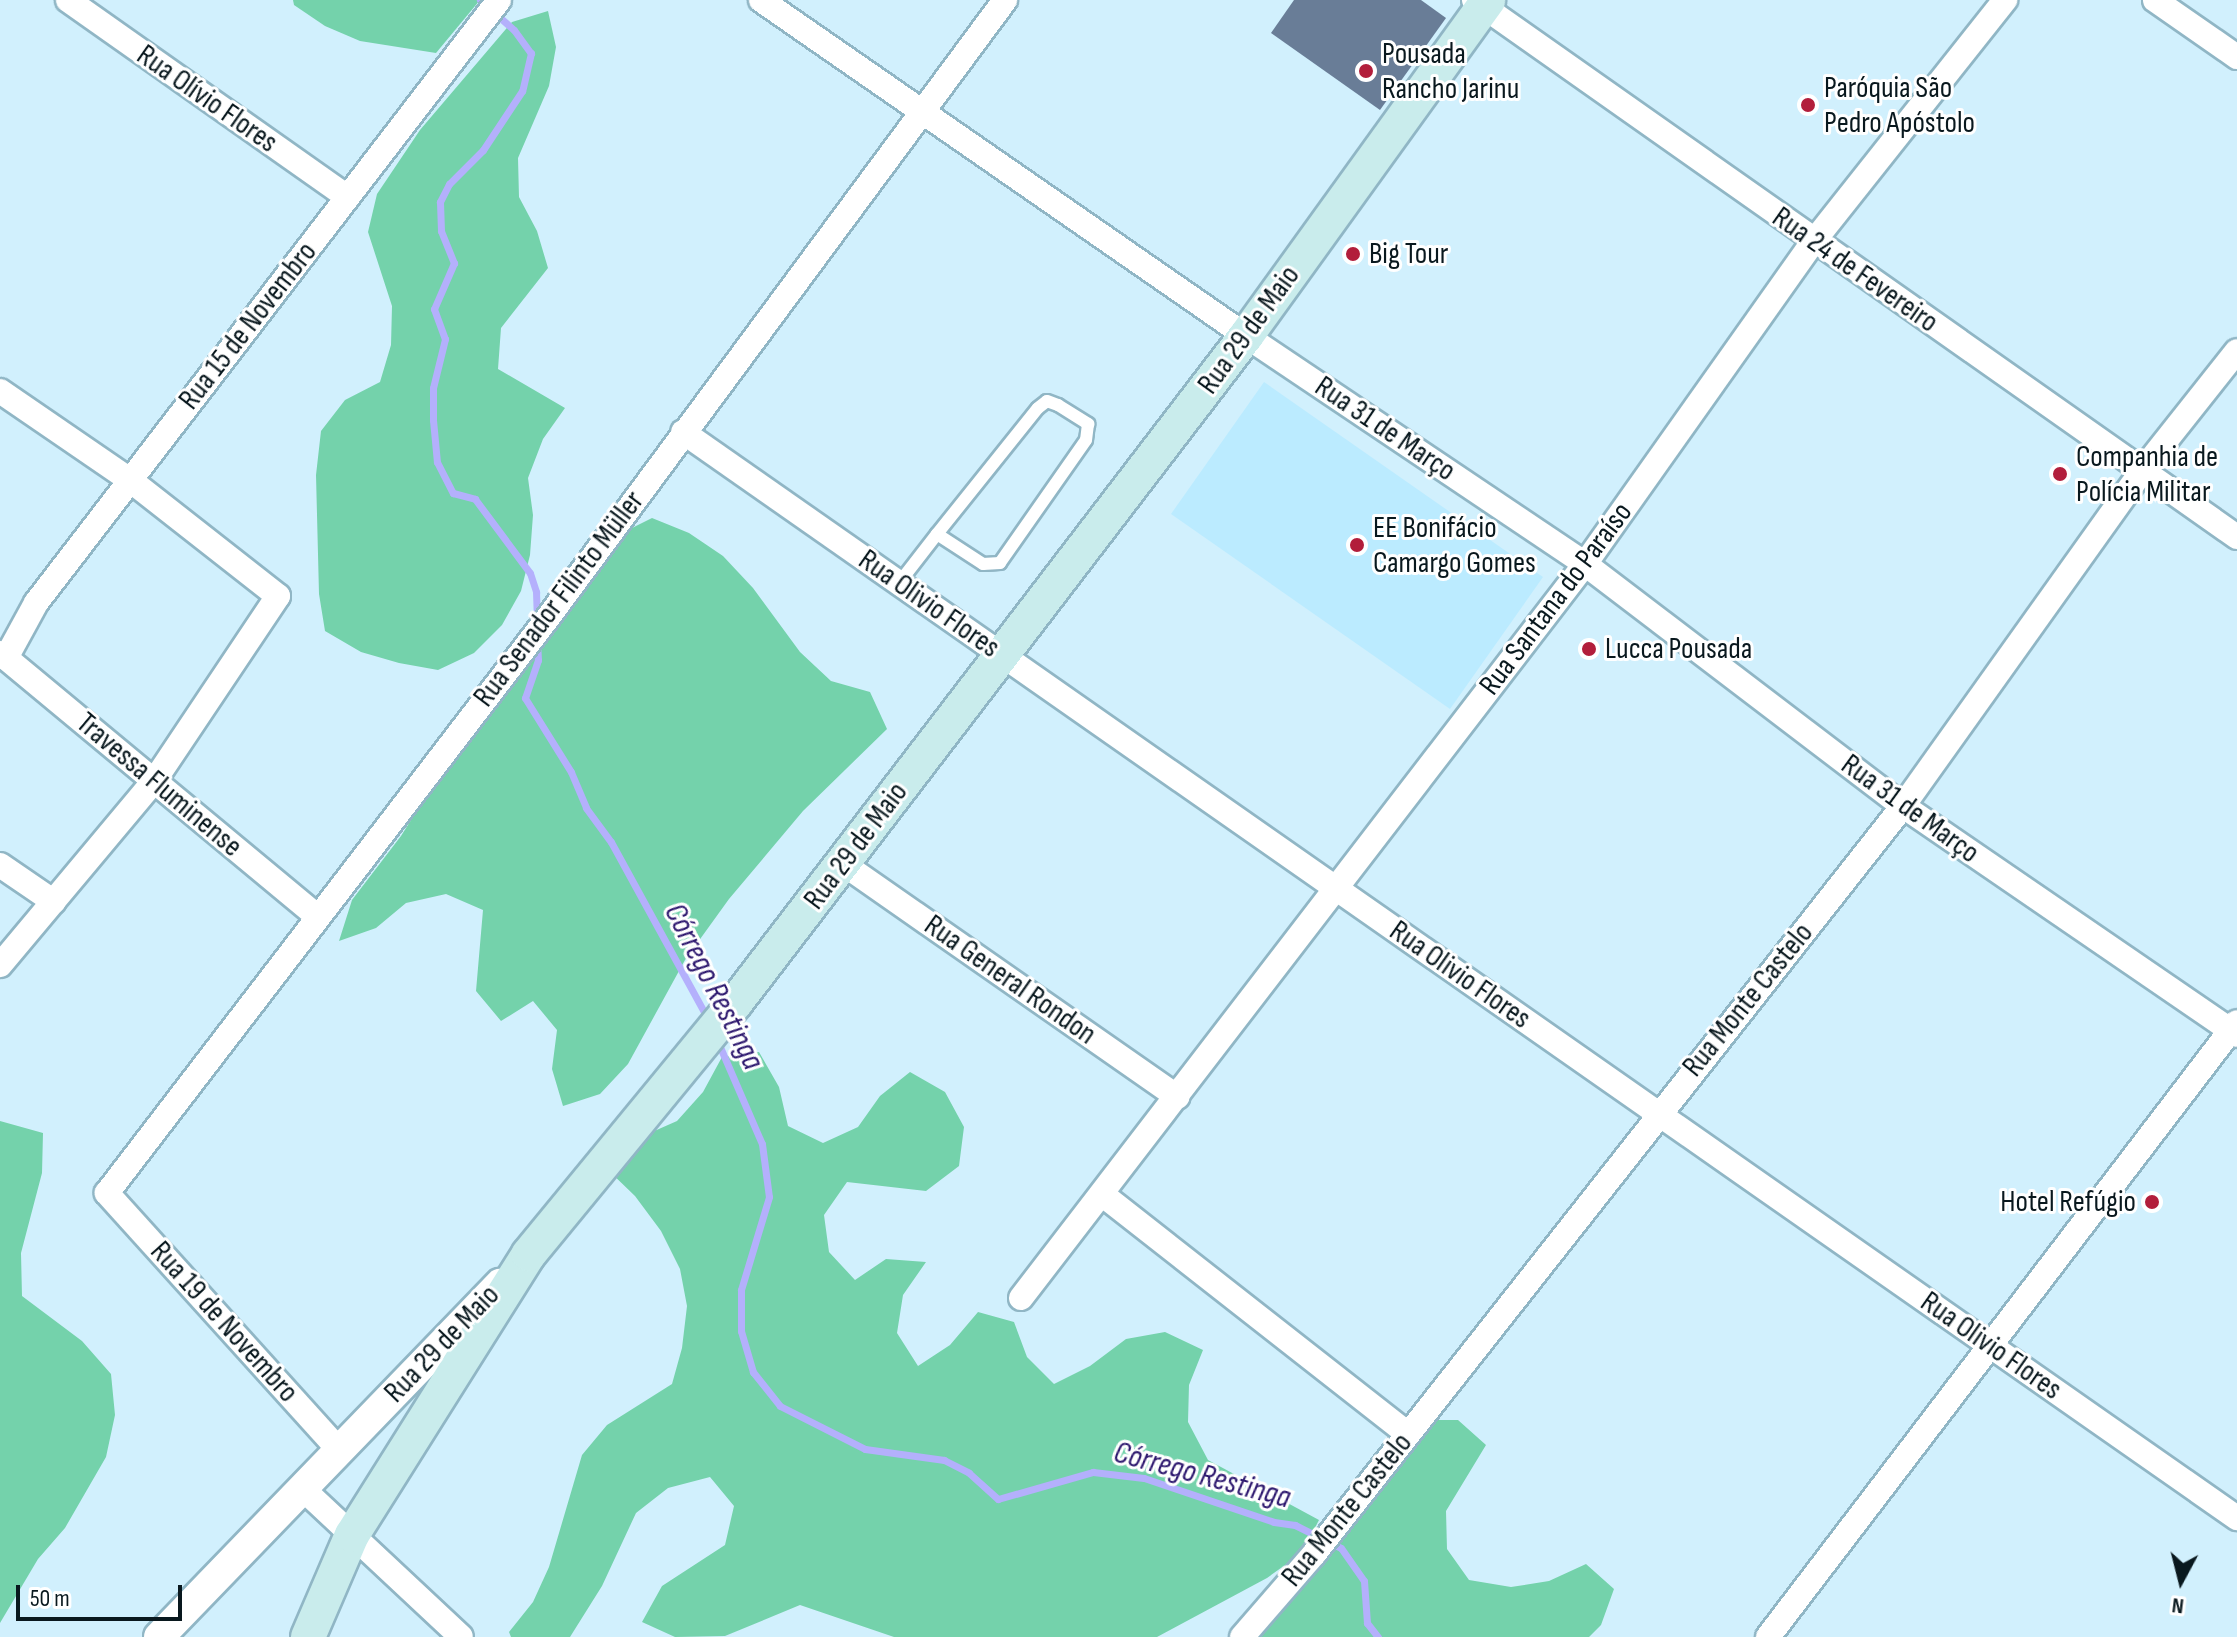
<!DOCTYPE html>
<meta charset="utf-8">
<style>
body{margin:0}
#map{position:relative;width:2237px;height:1637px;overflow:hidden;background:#d1f0fd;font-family:"Sofia Sans Condensed",sans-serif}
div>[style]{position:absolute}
.built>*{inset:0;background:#bbebff}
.forest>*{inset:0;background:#74d2ab}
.stream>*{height:7px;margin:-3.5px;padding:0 3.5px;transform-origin:3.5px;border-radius:3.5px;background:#b4b0fc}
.building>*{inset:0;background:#697d97}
.roads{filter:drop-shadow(2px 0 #90b6c5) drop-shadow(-2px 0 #90b6c5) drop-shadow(0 2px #90b6c5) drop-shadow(0 -2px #90b6c5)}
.service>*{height:12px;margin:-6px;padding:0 6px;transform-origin:6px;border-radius:6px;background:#fff}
.minor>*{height:24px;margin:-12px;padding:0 12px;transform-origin:12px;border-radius:12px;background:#fff}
.tertiary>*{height:30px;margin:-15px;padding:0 15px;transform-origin:15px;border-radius:15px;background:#fff}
.secondary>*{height:34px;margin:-17px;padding:0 17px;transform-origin:17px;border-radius:17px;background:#c9ecec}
.dots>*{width:22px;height:22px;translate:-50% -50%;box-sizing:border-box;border:4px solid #fff;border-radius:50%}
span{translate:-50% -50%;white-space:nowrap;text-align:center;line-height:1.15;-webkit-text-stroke:6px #fff;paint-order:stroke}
.poi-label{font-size:30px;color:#09181e}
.left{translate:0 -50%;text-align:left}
.right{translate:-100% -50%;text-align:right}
.street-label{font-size:30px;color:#09181e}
.water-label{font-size:32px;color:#2e196f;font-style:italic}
.north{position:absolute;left:2141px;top:1541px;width:80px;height:80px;-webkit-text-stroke:6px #fff;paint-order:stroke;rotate:187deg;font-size:22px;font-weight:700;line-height:32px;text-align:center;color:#09181e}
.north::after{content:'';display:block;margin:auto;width:28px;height:36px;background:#09181e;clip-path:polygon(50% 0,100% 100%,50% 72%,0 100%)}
.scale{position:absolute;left:16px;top:1585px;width:166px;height:36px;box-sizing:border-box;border:4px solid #09181e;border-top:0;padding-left:10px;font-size:24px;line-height:28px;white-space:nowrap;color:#09181e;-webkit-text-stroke:6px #fff;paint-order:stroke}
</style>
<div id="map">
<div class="built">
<div style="clip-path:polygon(1264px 382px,1543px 577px,1450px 709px,1171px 514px)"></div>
</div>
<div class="forest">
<div style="clip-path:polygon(293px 0,480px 0,436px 53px,360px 41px,325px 26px,294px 5px)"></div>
<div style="clip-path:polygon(548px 11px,556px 47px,549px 86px,518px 158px,519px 197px,537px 231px,548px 268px,501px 328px,498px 369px,565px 408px,543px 439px,528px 478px,533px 515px,530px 555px,521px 591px,502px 625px,474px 653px,438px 670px,399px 663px,361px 652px,325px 631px,319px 594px,316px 475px,321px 431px,345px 400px,380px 382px,391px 345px,392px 306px,368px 232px,377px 194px,420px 130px,512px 22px)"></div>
<div style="clip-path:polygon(652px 518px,689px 533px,723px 556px,753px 588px,800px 652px,831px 681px,870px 692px,887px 729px,803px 811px,729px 899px,685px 960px,628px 1064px,600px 1094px,563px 1106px,552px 1069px,557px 1030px,533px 1001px,501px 1021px,476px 991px,483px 910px,446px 894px,406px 903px,376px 928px,339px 941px,352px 900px,401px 836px,443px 769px,549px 638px,618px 535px)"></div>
<div style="clip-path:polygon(759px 1052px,779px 1087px,788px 1126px,823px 1143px,858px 1127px,880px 1096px,910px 1072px,945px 1092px,964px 1127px,959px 1166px,926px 1191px,847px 1182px,824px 1215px,829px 1252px,855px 1280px,886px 1259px,926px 1262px,903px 1295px,897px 1333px,918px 1366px,950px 1345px,978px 1312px,1014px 1322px,1027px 1357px,1054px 1384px,1090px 1366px,1126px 1339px,1165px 1332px,1203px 1350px,1189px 1385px,1188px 1422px,1208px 1460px,1319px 1520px,1302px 1553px,1267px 1578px,1157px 1637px,894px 1637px,800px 1605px,725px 1636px,675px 1637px,642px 1622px,662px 1586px,725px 1545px,734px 1506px,710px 1477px,668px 1488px,636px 1513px,602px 1586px,570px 1637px,511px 1637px,509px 1632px,533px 1602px,549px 1567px,582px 1455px,607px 1425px,672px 1384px,682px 1348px,687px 1306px,680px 1269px,661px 1231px,635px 1196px,606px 1168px,643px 1136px,677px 1121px,703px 1092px,722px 1057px)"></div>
<div style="clip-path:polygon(0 1121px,43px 1133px,42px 1173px,21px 1253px,22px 1296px,82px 1341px,111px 1374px,115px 1415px,106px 1457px,65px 1528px,38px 1559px,0 1623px)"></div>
<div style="clip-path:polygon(1437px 1420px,1458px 1420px,1486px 1445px,1446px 1511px,1447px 1549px,1469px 1580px,1511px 1587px,1549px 1581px,1586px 1564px,1614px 1589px,1601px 1625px,1589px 1637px,1261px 1637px,1267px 1622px)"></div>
</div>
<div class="stream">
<div style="left:480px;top:0;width:45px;rotate:41.4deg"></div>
<div style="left:514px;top:30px;width:29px;rotate:54deg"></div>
<div style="left:531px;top:53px;width:39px;rotate:103deg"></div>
<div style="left:522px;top:91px;width:71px;rotate:123.5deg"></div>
<div style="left:483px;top:150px;width:48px;rotate:135deg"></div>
<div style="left:449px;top:184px;width:20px;rotate:117deg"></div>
<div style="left:440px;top:202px;width:29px;rotate:88deg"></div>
<div style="left:441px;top:231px;width:35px;rotate:68deg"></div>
<div style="left:454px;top:263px;width:50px;rotate:113.5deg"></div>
<div style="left:434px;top:309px;width:32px;rotate:70deg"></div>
<div style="left:445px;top:339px;width:50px;rotate:103.8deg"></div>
<div style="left:433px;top:388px;width:32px;rotate:90deg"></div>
<div style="left:433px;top:420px;width:42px;rotate:84.6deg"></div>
<div style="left:437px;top:462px;width:35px;rotate:63deg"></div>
<div style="left:453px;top:493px;width:23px;rotate:15deg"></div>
<div style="left:475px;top:499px;width:92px;rotate:53.4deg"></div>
<div style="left:530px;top:573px;width:20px;rotate:72deg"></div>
<div style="left:536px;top:592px;width:29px;rotate:88deg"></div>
<div style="left:537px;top:641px;width:19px;rotate:87deg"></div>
<div style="left:538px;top:660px;width:40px;rotate:108.9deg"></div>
<div style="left:525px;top:698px;width:87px;rotate:58.1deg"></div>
<div style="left:571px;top:772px;width:39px;rotate:67deg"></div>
<div style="left:586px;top:808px;width:42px;rotate:53.7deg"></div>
<div style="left:611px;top:842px;width:204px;rotate:61.3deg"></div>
<div style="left:717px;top:1040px;width:113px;rotate:66.6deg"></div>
<div style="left:762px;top:1144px;width:53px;rotate:82.5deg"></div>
<div style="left:769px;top:1197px;width:97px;rotate:106.8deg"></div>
<div style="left:741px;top:1290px;width:41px;rotate:90deg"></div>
<div style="left:741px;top:1331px;width:43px;rotate:73.7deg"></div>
<div style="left:753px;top:1372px;width:43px;rotate:51.5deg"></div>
<div style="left:780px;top:1406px;width:95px;rotate:26.8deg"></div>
<div style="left:865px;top:1449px;width:80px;rotate:7.9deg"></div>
<div style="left:944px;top:1460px;width:28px;rotate:27deg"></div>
<div style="left:969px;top:1473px;width:39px;rotate:42deg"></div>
<div style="left:998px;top:1499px;width:99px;rotate:-15.9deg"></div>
<div style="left:1093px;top:1472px;width:51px;rotate:6.7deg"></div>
<div style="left:1144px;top:1478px;width:137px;rotate:18.7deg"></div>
<div style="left:1274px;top:1522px;width:21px;rotate:8deg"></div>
<div style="left:1295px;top:1525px;width:51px;rotate:26.6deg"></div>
<div style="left:1341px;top:1548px;width:40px;rotate:55.1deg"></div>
<div style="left:1364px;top:1581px;width:42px;rotate:85.9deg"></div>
<div style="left:1367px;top:1623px;width:18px;rotate:52deg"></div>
</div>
<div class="building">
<div style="clip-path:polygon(1294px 0,1421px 0,1446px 18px,1380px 110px,1271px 33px)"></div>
</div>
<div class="roads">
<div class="service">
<div style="left:899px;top:583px;width:62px;rotate:-52.2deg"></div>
<div style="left:937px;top:534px;width:161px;rotate:-51.3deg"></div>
<div style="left:1038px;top:408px;width:11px;rotate:-38deg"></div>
<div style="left:1047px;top:401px;width:12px;rotate:20deg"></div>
<div style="left:1058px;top:405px;width:36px;rotate:32deg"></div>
<div style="left:1088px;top:424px;width:16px;rotate:97deg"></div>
<div style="left:1086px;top:440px;width:150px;rotate:125deg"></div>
<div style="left:1000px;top:563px;width:17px;rotate:177deg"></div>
<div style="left:983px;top:564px;width:55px;rotate:-146.9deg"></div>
</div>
<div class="minor">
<div style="left:68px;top:0;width:342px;rotate:35.2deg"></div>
<div style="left:761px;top:0;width:590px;rotate:34.71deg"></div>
<div style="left:1246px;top:336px;width:409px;rotate:33.9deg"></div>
<div style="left:1585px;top:564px;width:400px;rotate:37.3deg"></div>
<div style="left:1903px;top:806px;width:405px;rotate:34.4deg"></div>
<div style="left:1474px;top:0;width:933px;rotate:35.14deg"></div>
<div style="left:2155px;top:0;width:100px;rotate:34.8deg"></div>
<div style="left:0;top:391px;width:158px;rotate:34.4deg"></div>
<div style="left:130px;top:480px;width:188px;rotate:38.1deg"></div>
<div style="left:278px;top:596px;width:223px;rotate:123.8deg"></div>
<div style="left:154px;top:781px;width:240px;rotate:129.9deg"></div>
<div style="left:683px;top:432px;width:1896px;rotate:34.95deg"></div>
<div style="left:0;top:653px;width:413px;rotate:39.7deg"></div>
<div style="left:6px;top:658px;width:63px;rotate:-61.4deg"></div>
<div style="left:36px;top:603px;width:760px;rotate:-52.48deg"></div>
<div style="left:842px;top:863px;width:409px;rotate:34.9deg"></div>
<div style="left:0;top:865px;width:65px;rotate:34.4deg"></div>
<div style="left:1103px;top:1195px;width:387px;rotate:38.1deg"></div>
<div style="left:1021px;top:1298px;width:926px;rotate:-52.46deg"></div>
<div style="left:1585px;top:564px;width:396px;rotate:-54.7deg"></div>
<div style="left:1814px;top:241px;width:308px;rotate:-51.6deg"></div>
<div style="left:340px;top:1451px;width:348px;rotate:-132.1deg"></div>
<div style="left:107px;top:1193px;width:728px;rotate:-52.53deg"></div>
<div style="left:550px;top:615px;width:765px;rotate:-53.5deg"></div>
<div style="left:303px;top:1489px;width:216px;rotate:43.1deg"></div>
<div style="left:1242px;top:1637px;width:110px;rotate:-49.1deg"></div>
<div style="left:1314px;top:1554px;width:952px;rotate:-51.78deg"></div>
<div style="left:1903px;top:806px;width:410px;rotate:-54.5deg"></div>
<div style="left:2141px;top:472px;width:154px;rotate:-51.6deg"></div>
<div style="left:1768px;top:1637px;width:773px;rotate:-52.67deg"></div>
</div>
<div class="tertiary">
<div style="left:159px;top:1637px;width:491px;rotate:-46deg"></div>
</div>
<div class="secondary">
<div style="left:308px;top:1637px;width:111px;rotate:-66.7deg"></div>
<div style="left:352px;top:1535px;width:332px;rotate:-57.8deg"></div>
<div style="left:529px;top:1254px;width:326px;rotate:-50.6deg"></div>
<div style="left:736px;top:1002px;width:839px;rotate:-52.56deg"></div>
<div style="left:1246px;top:336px;width:414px;rotate:-54.2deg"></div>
</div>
</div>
<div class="dots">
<div style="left:1366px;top:71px;background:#b21e3b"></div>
<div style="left:1808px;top:105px;background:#b21e3b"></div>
<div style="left:1353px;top:254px;background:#b21e3b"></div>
<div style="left:2060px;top:474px;background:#b21e3b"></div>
<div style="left:1357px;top:545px;background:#b21e3b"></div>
<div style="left:1589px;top:649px;background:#b21e3b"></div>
<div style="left:2152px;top:1202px;background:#b21e3b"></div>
</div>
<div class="poi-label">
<span class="left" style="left:1382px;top:71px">Pousada<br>Rancho Jarinu</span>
<span class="left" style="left:1824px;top:105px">Paróquia São<br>Pedro Apóstolo</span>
<span class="left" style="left:1369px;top:254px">Big Tour</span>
<span class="left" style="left:2076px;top:474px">Companhia de<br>Polícia Militar</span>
<span class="left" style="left:1373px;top:545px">EE Bonifácio<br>Camargo Gomes</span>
<span class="left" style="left:1605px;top:649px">Lucca Pousada</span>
<span class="right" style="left:2136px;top:1202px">Hotel Refúgio</span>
</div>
<div class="street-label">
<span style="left:207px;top:99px;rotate:35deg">Rua Olívio Flores</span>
<span style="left:1855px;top:270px;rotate:35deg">Rua 24 de Fevereiro</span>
<span style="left:248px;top:326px;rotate:-52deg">Rua 15 de Novembro</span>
<span style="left:1249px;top:330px;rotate:-54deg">Rua 29 de Maio</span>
<span style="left:1385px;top:429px;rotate:34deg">Rua 31 de Março</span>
<span style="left:559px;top:599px;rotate:-53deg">Rua Senador Filinto Müller</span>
<span style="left:1556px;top:599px;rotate:-53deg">Rua Santana do Paraíso</span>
<span style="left:929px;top:604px;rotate:35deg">Rua Olivio Flores</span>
<span style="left:159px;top:785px;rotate:40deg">Travessa Fluminense</span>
<span style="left:1910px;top:809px;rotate:36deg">Rua 31 de Março</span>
<span style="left:856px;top:846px;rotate:-53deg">Rua 29 de Maio</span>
<span style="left:1460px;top:975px;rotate:35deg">Rua Olivio Flores</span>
<span style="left:1010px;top:980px;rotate:35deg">Rua General Rondon</span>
<span style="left:1748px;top:1000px;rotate:-51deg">Rua Monte Castelo</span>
<span style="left:224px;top:1322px;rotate:48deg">Rua 19 de Novembro</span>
<span style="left:442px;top:1344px;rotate:-46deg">Rua 29 de Maio</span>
<span style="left:1991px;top:1346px;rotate:35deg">Rua Olivio Flores</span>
<span style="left:1347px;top:1510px;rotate:-51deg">Rua Monte Castelo</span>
</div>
<div class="water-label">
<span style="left:713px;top:987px;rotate:63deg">Córrego Restinga</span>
<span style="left:1202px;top:1476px;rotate:15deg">Córrego Restinga</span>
</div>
<div class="north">N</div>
<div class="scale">50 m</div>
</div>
